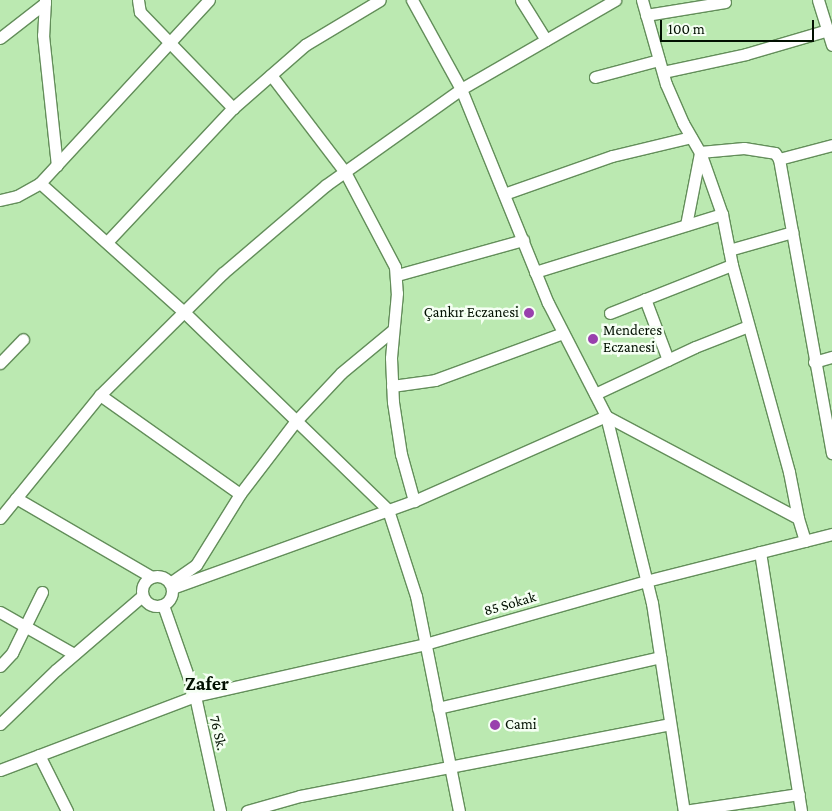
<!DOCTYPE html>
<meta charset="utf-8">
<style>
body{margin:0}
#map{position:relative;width:832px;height:811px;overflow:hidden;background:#bbe9b1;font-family:"Crimson Pro",serif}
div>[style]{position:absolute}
.roads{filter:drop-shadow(1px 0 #638e5a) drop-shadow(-1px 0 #638e5a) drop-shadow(0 1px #638e5a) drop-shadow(0 -1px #638e5a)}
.minor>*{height:11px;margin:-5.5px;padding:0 5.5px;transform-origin:5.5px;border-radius:5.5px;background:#fff}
.minor>.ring{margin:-5.5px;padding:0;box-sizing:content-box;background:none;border:11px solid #fff;border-radius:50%}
.dots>*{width:14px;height:14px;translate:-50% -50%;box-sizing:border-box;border:2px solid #f5fff3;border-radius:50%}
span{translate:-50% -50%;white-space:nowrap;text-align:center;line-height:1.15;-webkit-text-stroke:5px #f5fff3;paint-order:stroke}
.poi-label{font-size:15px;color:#021001}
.right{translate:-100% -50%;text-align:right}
.left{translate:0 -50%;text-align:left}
.street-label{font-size:15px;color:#021001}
.district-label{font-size:20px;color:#021001;font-weight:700}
.scale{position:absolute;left:660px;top:20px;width:154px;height:22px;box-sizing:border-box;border:2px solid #021001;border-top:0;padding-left:6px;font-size:15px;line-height:18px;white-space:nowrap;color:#021001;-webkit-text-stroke:4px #f5fff3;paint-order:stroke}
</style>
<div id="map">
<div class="roads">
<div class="minor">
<div style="left:45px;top:0;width:35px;rotate:93deg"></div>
<div style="left:43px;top:35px;width:131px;rotate:83.9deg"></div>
<div style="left:138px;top:0;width:12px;rotate:81deg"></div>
<div style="left:140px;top:12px;width:134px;rotate:45.9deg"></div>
<div style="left:412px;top:0;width:102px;rotate:61.2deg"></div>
<div style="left:461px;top:89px;width:231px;rotate:67.9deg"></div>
<div style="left:548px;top:303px;width:127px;rotate:62.8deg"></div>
<div style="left:606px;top:416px;width:193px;rotate:76.2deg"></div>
<div style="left:652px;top:603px;width:210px;rotate:81.3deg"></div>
<div style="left:521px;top:0;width:47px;rotate:58deg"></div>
<div style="left:642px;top:0;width:87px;rotate:74.1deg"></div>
<div style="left:666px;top:84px;width:43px;rotate:66.4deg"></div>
<div style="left:683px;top:123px;width:34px;rotate:60deg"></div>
<div style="left:700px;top:152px;width:44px;rotate:-5.2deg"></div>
<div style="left:744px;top:148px;width:31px;rotate:9deg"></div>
<div style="left:775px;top:153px;width:7px;rotate:56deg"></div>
<div style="left:779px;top:159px;width:299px;rotate:79.8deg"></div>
<div style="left:818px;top:0;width:47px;rotate:72.7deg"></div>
<div style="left:646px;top:15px;width:80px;rotate:-9.3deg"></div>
<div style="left:0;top:38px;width:57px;rotate:-37.9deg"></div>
<div style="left:663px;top:72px;width:85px;rotate:-12.2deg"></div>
<div style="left:746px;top:54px;width:85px;rotate:-16.3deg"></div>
<div style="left:271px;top:75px;width:122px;rotate:52.7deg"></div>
<div style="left:345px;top:172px;width:107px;rotate:62.2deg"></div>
<div style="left:395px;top:267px;width:26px;rotate:86deg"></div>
<div style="left:397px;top:293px;width:65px;rotate:95.3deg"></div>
<div style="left:391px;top:358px;width:44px;rotate:87.4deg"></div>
<div style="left:393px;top:402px;width:53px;rotate:81.3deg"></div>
<div style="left:401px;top:454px;width:49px;rotate:74.5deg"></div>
<div style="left:595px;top:77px;width:66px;rotate:-14.9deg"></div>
<div style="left:700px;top:152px;width:66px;rotate:70.5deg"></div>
<div style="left:722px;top:214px;width:52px;rotate:78.9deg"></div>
<div style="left:732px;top:265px;width:215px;rotate:74.6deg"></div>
<div style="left:789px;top:472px;width:47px;rotate:78.9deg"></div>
<div style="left:779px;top:159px;width:55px;rotate:-14.8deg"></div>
<div style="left:40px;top:183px;width:193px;rotate:41.9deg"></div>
<div style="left:184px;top:312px;width:284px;rotate:44.1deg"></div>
<div style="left:388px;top:510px;width:90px;rotate:72deg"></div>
<div style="left:416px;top:596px;width:219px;rotate:78.7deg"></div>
<div style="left:504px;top:194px;width:114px;rotate:-19.4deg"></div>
<div style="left:612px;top:156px;width:81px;rotate:-13.5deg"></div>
<div style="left:0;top:200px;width:17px;rotate:-13deg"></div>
<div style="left:17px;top:196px;width:26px;rotate:-29deg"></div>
<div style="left:40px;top:183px;width:249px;rotate:-47.3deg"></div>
<div style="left:686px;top:225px;width:73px;rotate:-79deg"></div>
<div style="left:107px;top:242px;width:184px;rotate:-46.8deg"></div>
<div style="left:233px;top:108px;width:96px;rotate:-41.2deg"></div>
<div style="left:305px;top:45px;width:87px;rotate:-31deg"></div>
<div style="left:729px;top:250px;width:66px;rotate:-15.9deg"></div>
<div style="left:535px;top:272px;width:196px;rotate:-17.2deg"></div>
<div style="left:397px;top:275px;width:131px;rotate:-15.5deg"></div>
<div style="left:645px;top:299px;width:65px;rotate:69.3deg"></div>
<div style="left:610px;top:313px;width:131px;rotate:-21.5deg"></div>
<div style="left:814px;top:362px;width:19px;rotate:-16deg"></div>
<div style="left:0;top:363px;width:33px;rotate:-46deg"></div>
<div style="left:392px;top:386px;width:43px;rotate:-7.9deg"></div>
<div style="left:435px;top:380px;width:136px;rotate:-20.2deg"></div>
<div style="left:595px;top:394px;width:110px;rotate:-25.2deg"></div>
<div style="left:695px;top:347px;width:57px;rotate:-21.6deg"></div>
<div style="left:100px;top:395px;width:171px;rotate:35.3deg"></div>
<div style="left:16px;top:498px;width:157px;rotate:30.2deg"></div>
<div style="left:0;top:518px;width:159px;rotate:-50.9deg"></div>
<div style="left:100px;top:395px;width:173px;rotate:-44.8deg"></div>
<div style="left:223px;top:273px;width:135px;rotate:-40.5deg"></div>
<div style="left:326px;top:185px;width:166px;rotate:-35.4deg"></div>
<div style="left:461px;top:89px;width:178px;rotate:-30deg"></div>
<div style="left:760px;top:552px;width:262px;rotate:81deg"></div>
<div class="ring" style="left:142px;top:576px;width:19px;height:19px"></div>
<div style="left:170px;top:583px;width:32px;rotate:-35deg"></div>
<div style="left:196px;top:565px;width:84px;rotate:-58.2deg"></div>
<div style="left:240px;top:494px;width:91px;rotate:-52.6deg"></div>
<div style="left:295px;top:422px;width:67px;rotate:-46.8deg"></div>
<div style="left:341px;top:373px;width:67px;rotate:-39.6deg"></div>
<div style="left:172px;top:588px;width:257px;rotate:-19.8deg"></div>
<div style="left:414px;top:501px;width:210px;rotate:-23.9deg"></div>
<div style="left:606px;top:416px;width:217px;rotate:28deg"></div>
<div style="left:798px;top:518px;width:24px;rotate:73deg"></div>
<div style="left:163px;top:605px;width:96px;rotate:70.6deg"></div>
<div style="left:195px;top:696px;width:118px;rotate:77.7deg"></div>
<div style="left:0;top:612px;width:85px;rotate:29.6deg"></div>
<div style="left:0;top:666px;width:18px;rotate:-47deg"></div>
<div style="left:12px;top:653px;width:68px;rotate:-63.8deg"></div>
<div style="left:438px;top:708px;width:228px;rotate:-12.9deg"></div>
<div style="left:0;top:724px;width:78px;rotate:-44deg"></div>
<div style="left:56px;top:670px;width:113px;rotate:-40.7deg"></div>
<div style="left:39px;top:755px;width:63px;rotate:63.4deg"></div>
<div style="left:0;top:770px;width:209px;rotate:-20.8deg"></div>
<div style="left:195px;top:696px;width:236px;rotate:-12.7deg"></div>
<div style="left:425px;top:644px;width:230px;rotate:-15.9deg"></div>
<div style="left:646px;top:581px;width:192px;rotate:-14.2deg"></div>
<div style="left:247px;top:811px;width:55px;rotate:-15.8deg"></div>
<div style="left:300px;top:796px;width:376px;rotate:-11deg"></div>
<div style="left:684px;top:811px;width:116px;rotate:-8.4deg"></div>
</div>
</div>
<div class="dots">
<div style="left:529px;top:313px;background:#9940ad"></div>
<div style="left:593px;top:339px;background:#9940ad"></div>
<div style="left:495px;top:725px;background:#9940ad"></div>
</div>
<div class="poi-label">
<span class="right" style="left:519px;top:313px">Çankır Eczanesi</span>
<span class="left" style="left:603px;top:339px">Menderes<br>Eczanesi</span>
<span class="left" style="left:505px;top:725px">Cami</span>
</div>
<div class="street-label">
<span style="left:510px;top:604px;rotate:-16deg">85 Sokak</span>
<span style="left:218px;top:733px;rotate:77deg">76 Sk.</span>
</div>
<div class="district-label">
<span style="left:207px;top:683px">Zafer</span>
</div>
<div class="scale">100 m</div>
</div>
